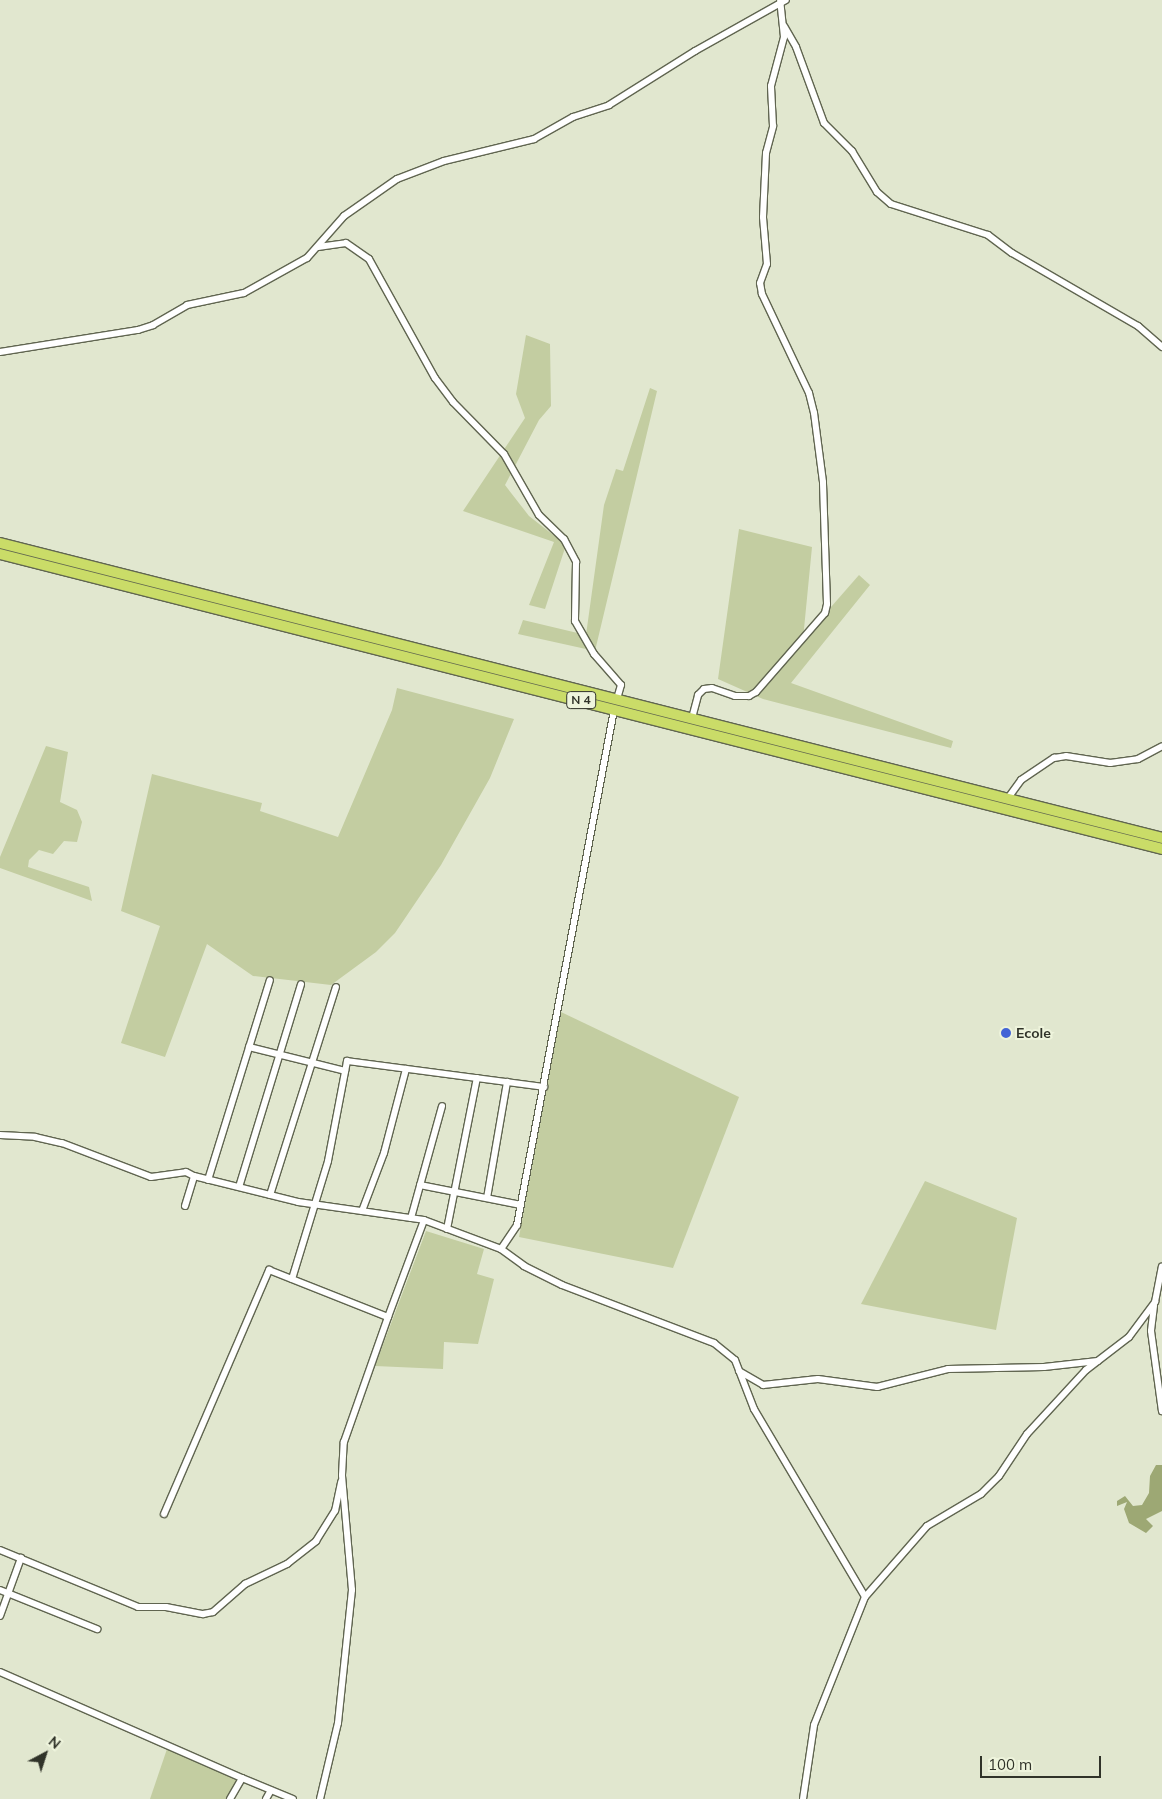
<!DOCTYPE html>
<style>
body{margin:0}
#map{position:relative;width:1162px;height:1799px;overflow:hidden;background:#e1e7cf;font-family:Mulish,sans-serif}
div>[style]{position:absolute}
.green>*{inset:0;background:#c3cda1}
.water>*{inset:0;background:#9da874}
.roads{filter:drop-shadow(1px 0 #606550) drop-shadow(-1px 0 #606550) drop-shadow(0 1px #606550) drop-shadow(0 -1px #606550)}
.minor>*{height:6px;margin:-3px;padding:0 3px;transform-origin:3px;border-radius:3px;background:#fff}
.trunk>*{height:10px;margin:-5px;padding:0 5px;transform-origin:5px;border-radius:5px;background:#cadc68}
.dots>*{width:14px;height:14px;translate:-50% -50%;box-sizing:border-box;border:2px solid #eef4dc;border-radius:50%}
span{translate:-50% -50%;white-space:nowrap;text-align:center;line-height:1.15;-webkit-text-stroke:4px #eef4dc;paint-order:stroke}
.shield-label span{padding:1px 4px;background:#eef4dc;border:1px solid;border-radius:4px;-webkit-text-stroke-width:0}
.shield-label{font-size:12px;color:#303329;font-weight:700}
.poi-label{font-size:14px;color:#303329;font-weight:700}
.left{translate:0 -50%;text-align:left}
.north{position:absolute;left:20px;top:1729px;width:50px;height:50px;-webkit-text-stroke:4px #eef4dc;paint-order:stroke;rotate:40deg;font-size:14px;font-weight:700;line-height:20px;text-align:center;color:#303329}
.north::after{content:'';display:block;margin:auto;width:18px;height:22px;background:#303329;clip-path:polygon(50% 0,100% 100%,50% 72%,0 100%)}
.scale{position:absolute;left:980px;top:1756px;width:121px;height:22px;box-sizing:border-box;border:2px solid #303329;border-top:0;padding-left:6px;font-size:15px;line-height:18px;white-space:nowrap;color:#303329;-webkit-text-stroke:4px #eef4dc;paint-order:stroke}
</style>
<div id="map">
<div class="green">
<div style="clip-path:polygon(526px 335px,550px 344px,551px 406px,539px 420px,505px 485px,529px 516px,566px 545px,545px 609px,529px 605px,554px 542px,463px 511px,525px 418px,516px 394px)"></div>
<div style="clip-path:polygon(650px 388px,657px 391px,595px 651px,518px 634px,523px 620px,586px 635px,604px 505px,616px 469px,623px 471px)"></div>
<div style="clip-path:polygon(739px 529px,812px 547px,803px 639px,859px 575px,870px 585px,791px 683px,953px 741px,951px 748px,763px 699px,718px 679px)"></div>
<div style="clip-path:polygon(397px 688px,514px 719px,490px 778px,441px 865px,395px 933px,376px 952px,331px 985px,253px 976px,207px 944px,165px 1057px,121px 1043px,160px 926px,121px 911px,152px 774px,262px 803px,260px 811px,338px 837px,392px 710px)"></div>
<div style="clip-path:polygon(46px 746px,68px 752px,60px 802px,77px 810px,82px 822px,77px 842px,64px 841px,53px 854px,39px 850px,29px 860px,28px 867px,89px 887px,92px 901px,0 868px,0 857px)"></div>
<div style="clip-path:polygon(561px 1012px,739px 1097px,673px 1268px,519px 1237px)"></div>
<div style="clip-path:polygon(925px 1181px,1017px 1218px,996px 1330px,861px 1304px)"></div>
<div style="clip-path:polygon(426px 1231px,484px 1249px,477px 1274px,494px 1279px,478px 1344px,444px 1342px,443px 1369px,375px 1366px)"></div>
<div style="clip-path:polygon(167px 1749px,238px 1780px,226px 1799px,150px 1799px)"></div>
</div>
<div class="water">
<div style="clip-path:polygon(1156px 1465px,1162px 1465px,1162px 1511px,1146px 1519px,1153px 1526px,1146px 1533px,1129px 1523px,1124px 1509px,1127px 1502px,1117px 1506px,1117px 1501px,1125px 1496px,1133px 1506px,1142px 1505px,1149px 1493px,1150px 1476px)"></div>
</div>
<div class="roads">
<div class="minor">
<div style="left:784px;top:26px;width:24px;rotate:60deg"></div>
<div style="left:796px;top:47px;width:81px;rotate:69.8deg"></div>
<div style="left:824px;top:123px;width:40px;rotate:45deg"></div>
<div style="left:852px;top:151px;width:48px;rotate:58.6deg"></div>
<div style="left:877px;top:192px;width:18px;rotate:41deg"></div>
<div style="left:891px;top:204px;width:102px;rotate:17.7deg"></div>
<div style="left:988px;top:235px;width:30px;rotate:37deg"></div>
<div style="left:1012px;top:253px;width:146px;rotate:30.1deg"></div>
<div style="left:1138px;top:326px;width:32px;rotate:41deg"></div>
<div style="left:318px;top:247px;width:28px;rotate:-8deg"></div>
<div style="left:346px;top:243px;width:28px;rotate:35deg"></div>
<div style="left:369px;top:259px;width:136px;rotate:61deg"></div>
<div style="left:435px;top:378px;width:30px;rotate:53deg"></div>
<div style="left:453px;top:402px;width:73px;rotate:45.6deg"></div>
<div style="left:504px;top:454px;width:70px;rotate:60.2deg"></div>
<div style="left:539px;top:515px;width:35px;rotate:44deg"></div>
<div style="left:564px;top:539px;width:26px;rotate:62deg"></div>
<div style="left:576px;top:562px;width:59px;rotate:91deg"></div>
<div style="left:575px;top:621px;width:38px;rotate:60deg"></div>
<div style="left:594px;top:654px;width:41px;rotate:48.9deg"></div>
<div style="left:621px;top:685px;width:15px;rotate:106deg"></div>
<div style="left:0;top:352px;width:140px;rotate:-9.1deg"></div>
<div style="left:138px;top:330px;width:16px;rotate:-18deg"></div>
<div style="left:153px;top:325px;width:39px;rotate:-30deg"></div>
<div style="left:187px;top:305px;width:58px;rotate:-11.9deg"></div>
<div style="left:244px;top:293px;width:72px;rotate:-29.1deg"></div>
<div style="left:307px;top:258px;width:56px;rotate:-48.6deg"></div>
<div style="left:344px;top:216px;width:65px;rotate:-34.9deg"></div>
<div style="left:397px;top:179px;width:50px;rotate:-21deg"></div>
<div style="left:444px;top:161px;width:93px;rotate:-13.7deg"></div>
<div style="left:534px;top:139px;width:45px;rotate:-29.4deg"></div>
<div style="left:573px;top:117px;width:38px;rotate:-18deg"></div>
<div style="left:609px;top:105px;width:102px;rotate:-32.1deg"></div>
<div style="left:695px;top:51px;width:104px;rotate:-29.3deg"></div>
<div style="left:692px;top:718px;width:24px;rotate:-75deg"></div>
<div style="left:698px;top:695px;width:8px;rotate:-45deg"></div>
<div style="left:704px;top:689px;width:8px;rotate:-7deg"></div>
<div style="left:712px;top:688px;width:24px;rotate:19deg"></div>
<div style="left:735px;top:696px;width:14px"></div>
<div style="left:749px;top:696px;width:8px;rotate:-30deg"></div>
<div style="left:756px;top:692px;width:105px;rotate:-48.9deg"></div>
<div style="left:825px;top:613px;width:9px;rotate:-77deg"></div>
<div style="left:827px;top:604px;width:122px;rotate:-91.9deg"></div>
<div style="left:823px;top:482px;width:70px;rotate:-97.4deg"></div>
<div style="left:814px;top:413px;width:21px;rotate:-104deg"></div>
<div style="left:809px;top:393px;width:110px;rotate:-115.4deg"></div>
<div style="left:762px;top:294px;width:11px;rotate:-100deg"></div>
<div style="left:760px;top:283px;width:20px;rotate:-70deg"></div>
<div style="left:767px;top:264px;width:47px;rotate:-94.9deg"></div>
<div style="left:763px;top:217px;width:64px;rotate:-87.3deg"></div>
<div style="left:766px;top:153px;width:28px;rotate:-75deg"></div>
<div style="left:773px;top:126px;width:40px;rotate:-92.9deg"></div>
<div style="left:771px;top:86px;width:51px;rotate:-75.1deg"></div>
<div style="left:784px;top:37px;width:37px;rotate:-96deg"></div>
<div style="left:1008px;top:798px;width:22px;rotate:-54deg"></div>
<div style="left:1021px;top:780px;width:40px;rotate:-34deg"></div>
<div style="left:1054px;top:758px;width:12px;rotate:-9deg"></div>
<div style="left:1066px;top:756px;width:45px;rotate:9deg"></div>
<div style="left:1110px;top:763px;width:28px;rotate:-8deg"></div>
<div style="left:1138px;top:759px;width:27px;rotate:-28deg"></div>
<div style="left:249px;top:1047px;width:99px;rotate:14deg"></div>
<div style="left:0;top:1135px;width:35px;rotate:3deg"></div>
<div style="left:35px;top:1137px;width:28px;rotate:13deg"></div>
<div style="left:62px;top:1143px;width:95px;rotate:20.9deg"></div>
<div style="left:151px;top:1177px;width:35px;rotate:-8deg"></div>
<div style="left:186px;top:1172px;width:9px;rotate:27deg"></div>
<div style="left:208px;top:1180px;width:209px;rotate:-72.8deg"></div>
<div style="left:420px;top:1185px;width:103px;rotate:11.2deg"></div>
<div style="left:239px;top:1187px;width:212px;rotate:-73deg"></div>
<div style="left:270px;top:1195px;width:218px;rotate:-72.4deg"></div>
<div style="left:487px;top:1198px;width:118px;rotate:-80.2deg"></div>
<div style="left:185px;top:1206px;width:31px;rotate:-73deg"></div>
<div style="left:194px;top:1176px;width:107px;rotate:14deg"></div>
<div style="left:298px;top:1202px;width:127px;rotate:8.1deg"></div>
<div style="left:424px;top:1220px;width:82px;rotate:20.6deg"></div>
<div style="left:501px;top:1249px;width:29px;rotate:36deg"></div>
<div style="left:524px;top:1266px;width:42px;rotate:26.6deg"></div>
<div style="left:562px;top:1285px;width:163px;rotate:20.9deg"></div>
<div style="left:714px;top:1343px;width:27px;rotate:39deg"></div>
<div style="left:735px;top:1360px;width:53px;rotate:68.8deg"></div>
<div style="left:754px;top:1409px;width:218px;rotate:59.4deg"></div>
<div style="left:362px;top:1211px;width:62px;rotate:-69.2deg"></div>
<div style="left:384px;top:1153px;width:87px;rotate:-75.3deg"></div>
<div style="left:411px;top:1218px;width:116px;rotate:-74.5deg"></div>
<div style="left:447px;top:1229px;width:154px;rotate:-78.8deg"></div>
<div style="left:501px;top:1249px;width:29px;rotate:-56deg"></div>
<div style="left:517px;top:1225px;width:524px;rotate:-79.33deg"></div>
<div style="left:292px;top:1279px;width:123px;rotate:-73deg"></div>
<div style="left:328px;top:1161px;width:102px;rotate:-79.2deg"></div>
<div style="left:347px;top:1061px;width:199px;rotate:7.5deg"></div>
<div style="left:1154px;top:1306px;width:25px;rotate:97deg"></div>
<div style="left:1151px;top:1331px;width:81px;rotate:82.2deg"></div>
<div style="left:739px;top:1371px;width:28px;rotate:30deg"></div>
<div style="left:763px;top:1385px;width:55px;rotate:-6.2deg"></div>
<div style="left:818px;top:1379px;width:60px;rotate:7.7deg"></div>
<div style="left:877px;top:1387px;width:73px;rotate:-14.2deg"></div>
<div style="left:948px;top:1369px;width:96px;rotate:-1.2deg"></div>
<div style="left:1044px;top:1367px;width:54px;rotate:-6.3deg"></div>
<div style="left:164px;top:1514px;width:266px;rotate:-66.7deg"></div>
<div style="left:269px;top:1270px;width:128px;rotate:21.6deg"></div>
<div style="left:388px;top:1317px;width:103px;rotate:-69.6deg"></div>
<div style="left:0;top:1550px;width:149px;rotate:22.4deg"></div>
<div style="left:138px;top:1607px;width:28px"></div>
<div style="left:166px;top:1607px;width:38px;rotate:11deg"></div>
<div style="left:203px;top:1614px;width:10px;rotate:-11deg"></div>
<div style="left:213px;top:1612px;width:43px;rotate:-41.2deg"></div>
<div style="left:245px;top:1584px;width:47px;rotate:-25.5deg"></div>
<div style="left:287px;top:1564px;width:37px;rotate:-38deg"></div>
<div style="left:316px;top:1541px;width:36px;rotate:-58deg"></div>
<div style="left:335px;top:1511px;width:30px;rotate:-78deg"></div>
<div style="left:0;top:1590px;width:105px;rotate:21.9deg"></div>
<div style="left:0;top:1616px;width:62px;rotate:-70.1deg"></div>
<div style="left:0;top:1672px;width:264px;rotate:23.7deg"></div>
<div style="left:230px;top:1799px;width:24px;rotate:-60deg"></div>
<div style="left:242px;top:1778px;width:55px;rotate:22.4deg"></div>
<div style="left:266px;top:1799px;width:10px;rotate:-61deg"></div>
<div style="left:320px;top:1799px;width:78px;rotate:-76.7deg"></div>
<div style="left:338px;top:1723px;width:134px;rotate:-84deg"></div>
<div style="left:352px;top:1590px;width:115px;rotate:-95deg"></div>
<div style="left:342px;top:1475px;width:33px;rotate:-87deg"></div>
<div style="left:344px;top:1442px;width:133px;rotate:-70.6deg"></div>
<div style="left:803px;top:1799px;width:75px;rotate:-81.5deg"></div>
<div style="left:814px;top:1725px;width:138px;rotate:-68.3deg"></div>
<div style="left:865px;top:1597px;width:94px;rotate:-48.9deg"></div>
<div style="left:927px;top:1526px;width:63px;rotate:-30.7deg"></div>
<div style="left:981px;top:1494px;width:25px;rotate:-45deg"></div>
<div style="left:999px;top:1476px;width:50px;rotate:-56.3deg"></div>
<div style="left:1027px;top:1434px;width:87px;rotate:-47.3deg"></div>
<div style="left:1086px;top:1370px;width:54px;rotate:-37.5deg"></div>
<div style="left:1129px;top:1337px;width:44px;rotate:-53.4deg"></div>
<div style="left:1155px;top:1302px;width:36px;rotate:-79deg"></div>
</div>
<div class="trunk">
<div style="left:0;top:543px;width:1199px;rotate:14.24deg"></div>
<div style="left:0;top:554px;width:1199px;rotate:14.24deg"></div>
</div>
</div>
<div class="dots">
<div style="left:1006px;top:1033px;background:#4364d6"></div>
</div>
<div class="shield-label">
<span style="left:581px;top:700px">N 4</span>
</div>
<div class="poi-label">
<span class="left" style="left:1016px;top:1033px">Ecole</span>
</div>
<div class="north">N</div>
<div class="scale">100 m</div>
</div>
